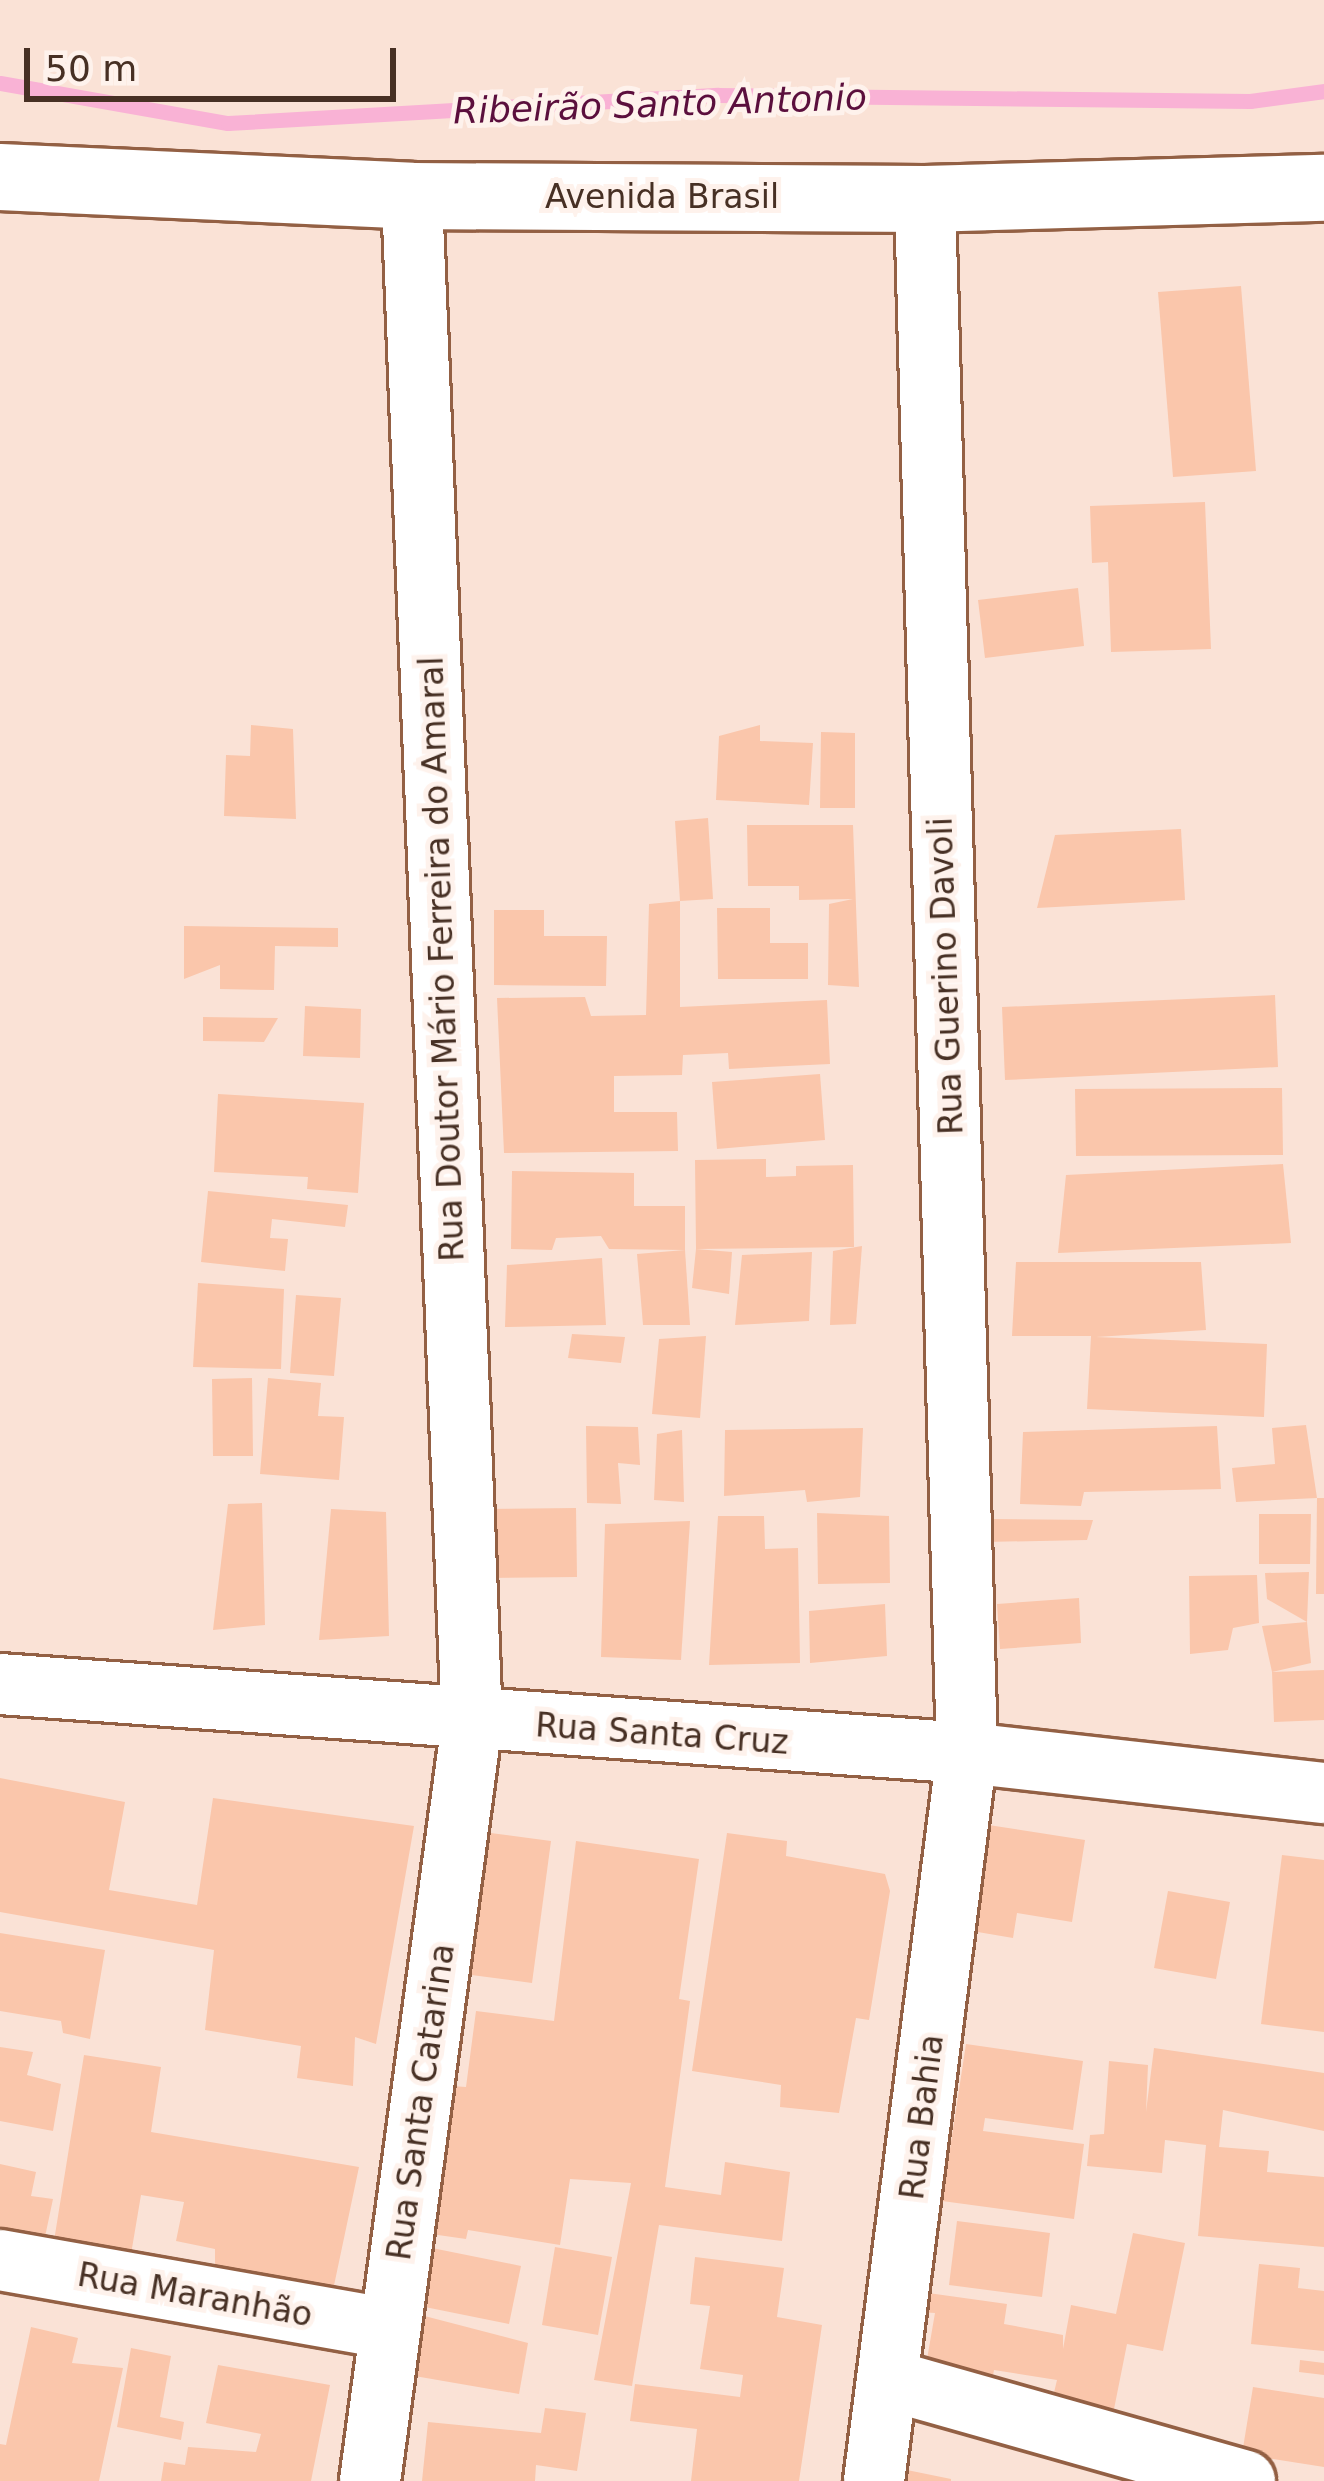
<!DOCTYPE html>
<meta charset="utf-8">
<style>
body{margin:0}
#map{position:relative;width:1324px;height:2481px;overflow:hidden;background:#fae2d6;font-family:"DejaVu Sans",sans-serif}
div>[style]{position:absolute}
.stream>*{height:15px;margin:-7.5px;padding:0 7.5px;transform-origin:7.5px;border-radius:7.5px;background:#f9b2d5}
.building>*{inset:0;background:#fac6ab}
.roads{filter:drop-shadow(3px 0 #936044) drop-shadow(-3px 0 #936044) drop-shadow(0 3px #936044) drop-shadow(0 -3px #936044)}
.minor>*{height:60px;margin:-30px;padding:0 30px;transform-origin:30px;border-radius:30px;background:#fff}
.major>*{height:66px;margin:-33px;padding:0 33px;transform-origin:33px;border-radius:33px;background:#fff}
span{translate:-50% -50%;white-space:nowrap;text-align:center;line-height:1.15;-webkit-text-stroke:10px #fef2ec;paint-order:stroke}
.street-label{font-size:33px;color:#473024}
.water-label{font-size:36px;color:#5b0f3d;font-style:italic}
.scale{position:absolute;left:24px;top:48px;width:372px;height:54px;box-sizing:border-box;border:6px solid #473024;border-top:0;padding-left:15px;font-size:36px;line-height:42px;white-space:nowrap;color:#473024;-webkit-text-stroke:9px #fef2ec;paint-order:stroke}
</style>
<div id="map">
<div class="stream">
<div style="left:0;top:83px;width:231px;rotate:10deg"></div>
<div style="left:228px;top:123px;width:491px;rotate:-3.3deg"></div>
<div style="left:718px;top:95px;width:532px;rotate:0.65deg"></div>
<div style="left:1250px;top:101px;width:75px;rotate:-7.7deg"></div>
</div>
<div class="building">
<div style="clip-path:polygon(1241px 286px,1256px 471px,1173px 477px,1158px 292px)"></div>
<div style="clip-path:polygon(1205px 502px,1211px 649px,1111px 652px,1108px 562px,1092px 563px,1090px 506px)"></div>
<div style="clip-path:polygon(1078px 588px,1084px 646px,985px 658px,978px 600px)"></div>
<div style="clip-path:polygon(251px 725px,293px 729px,296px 819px,224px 816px,226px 755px,250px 756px)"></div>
<div style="clip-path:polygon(760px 725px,760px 741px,813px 743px,809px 805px,716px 800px,719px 736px)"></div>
<div style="clip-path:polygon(821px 732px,855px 733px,855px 808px,820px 808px)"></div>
<div style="clip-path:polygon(708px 818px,713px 899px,680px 901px,675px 821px)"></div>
<div style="clip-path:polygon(747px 825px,853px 825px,859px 987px,828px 985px,829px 904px,853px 899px,799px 900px,799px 886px,748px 886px)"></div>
<div style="clip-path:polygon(1181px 829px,1185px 900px,1037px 908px,1055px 835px)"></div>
<div style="clip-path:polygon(680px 901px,680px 1007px,827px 1000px,830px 1064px,729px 1069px,728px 1053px,683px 1055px,682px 1075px,614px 1076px,614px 1112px,677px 1112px,678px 1151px,504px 1153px,497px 998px,585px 997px,591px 1016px,646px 1015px,649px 904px)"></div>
<div style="clip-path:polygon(717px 908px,770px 908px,770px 943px,808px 943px,808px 979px,718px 979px)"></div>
<div style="clip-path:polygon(494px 910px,544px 910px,544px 936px,607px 936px,606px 986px,494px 985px)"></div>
<div style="clip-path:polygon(184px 926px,338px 928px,338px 947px,275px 946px,274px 990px,220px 989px,220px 965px,184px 979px)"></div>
<div style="clip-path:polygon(1275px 995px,1278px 1067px,1005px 1080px,1002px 1007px)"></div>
<div style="clip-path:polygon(305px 1006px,361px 1009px,360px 1058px,303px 1056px)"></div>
<div style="clip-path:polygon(203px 1017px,278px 1018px,264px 1042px,203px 1041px)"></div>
<div style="clip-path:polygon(820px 1074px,825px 1140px,717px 1149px,712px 1082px)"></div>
<div style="clip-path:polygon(1282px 1088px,1283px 1155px,1076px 1156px,1075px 1089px)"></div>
<div style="clip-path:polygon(218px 1094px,364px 1103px,358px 1193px,307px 1189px,308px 1177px,214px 1172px)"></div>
<div style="clip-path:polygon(766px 1159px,766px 1177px,796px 1176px,796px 1166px,853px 1165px,854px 1247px,696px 1249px,695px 1160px)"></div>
<div style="clip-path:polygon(1283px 1164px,1291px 1243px,1058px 1253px,1066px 1175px)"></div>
<div style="clip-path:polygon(512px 1171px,634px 1173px,634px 1206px,685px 1206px,685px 1250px,609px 1249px,601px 1236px,556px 1238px,552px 1250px,511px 1249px)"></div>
<div style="clip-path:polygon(208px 1191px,348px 1205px,345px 1227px,272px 1219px,270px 1238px,288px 1239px,285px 1271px,201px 1262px)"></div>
<div style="clip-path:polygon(862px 1246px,856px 1324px,830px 1325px,833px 1251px)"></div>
<div style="clip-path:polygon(696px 1249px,732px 1252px,729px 1294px,692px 1288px)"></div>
<div style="clip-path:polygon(685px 1250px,690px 1325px,643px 1325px,637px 1254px)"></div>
<div style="clip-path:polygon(812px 1252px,809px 1321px,735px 1325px,742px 1255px)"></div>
<div style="clip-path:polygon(602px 1258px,606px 1325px,505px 1327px,507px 1265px)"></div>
<div style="clip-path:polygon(1016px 1262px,1201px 1262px,1206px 1330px,1096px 1337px,1267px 1344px,1264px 1417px,1087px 1409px,1091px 1336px,1012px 1336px)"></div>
<div style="clip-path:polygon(198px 1283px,284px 1289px,281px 1369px,193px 1367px)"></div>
<div style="clip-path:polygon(296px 1295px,341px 1298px,334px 1376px,290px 1373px)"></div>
<div style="clip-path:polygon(572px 1334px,625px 1337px,621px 1363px,568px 1358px)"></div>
<div style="clip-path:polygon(706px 1336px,700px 1418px,652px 1414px,659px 1339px)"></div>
<div style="clip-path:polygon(252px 1378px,253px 1456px,213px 1456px,212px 1379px)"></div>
<div style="clip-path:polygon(268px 1378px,321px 1383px,318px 1416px,344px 1417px,339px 1480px,260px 1474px)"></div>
<div style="clip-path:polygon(1306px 1425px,1317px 1498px,1236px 1502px,1232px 1468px,1275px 1464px,1272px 1428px)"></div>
<div style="clip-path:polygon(586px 1426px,638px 1427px,640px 1465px,618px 1463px,621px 1504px,587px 1503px)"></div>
<div style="clip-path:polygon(1217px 1426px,1221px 1489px,1084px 1492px,1081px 1506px,1020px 1504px,1023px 1432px)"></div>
<div style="clip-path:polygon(863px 1428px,860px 1497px,807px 1502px,805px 1490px,724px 1496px,725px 1430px)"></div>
<div style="clip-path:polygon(682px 1430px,684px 1502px,654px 1500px,657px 1434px)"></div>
<div style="clip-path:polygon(1317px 1498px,1324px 1498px,1324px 1594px,1316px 1594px)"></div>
<div style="clip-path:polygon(262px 1503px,265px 1625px,213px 1630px,228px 1504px)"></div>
<div style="clip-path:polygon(576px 1508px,577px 1577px,482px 1578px,481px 1509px)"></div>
<div style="clip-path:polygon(331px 1509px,386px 1512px,389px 1636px,319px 1640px)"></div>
<div style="clip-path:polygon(817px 1513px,889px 1516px,890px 1583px,818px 1584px)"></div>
<div style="clip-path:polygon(1259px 1514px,1311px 1514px,1310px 1564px,1259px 1564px)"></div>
<div style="clip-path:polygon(718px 1516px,764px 1516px,765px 1549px,798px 1548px,800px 1663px,709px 1665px)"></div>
<div style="clip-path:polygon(991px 1519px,1093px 1520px,1087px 1540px,985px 1542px)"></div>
<div style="clip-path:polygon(690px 1521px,681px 1660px,601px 1657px,605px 1524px)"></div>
<div style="clip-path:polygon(1309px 1572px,1307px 1622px,1267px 1599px,1265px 1573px)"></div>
<div style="clip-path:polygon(1257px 1575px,1259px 1623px,1233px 1628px,1228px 1650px,1190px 1654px,1189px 1576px)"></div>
<div style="clip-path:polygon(1079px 1598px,1081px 1643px,1000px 1649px,997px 1604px)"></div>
<div style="clip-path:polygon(885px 1604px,887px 1656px,810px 1663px,809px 1611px)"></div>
<div style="clip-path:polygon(1307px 1622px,1311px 1663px,1272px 1672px,1262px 1626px)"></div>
<div style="clip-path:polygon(1324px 1670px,1324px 1720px,1274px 1722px,1272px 1672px)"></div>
<div style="clip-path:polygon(0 1778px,125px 1802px,109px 1890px,197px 1905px,213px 1798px,414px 1826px,376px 2044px,355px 2037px,353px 2086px,297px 2078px,301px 2046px,205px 2030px,214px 1950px,0 1912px)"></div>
<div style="clip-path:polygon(982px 1824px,1085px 1840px,1072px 1922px,1017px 1913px,1013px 1938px,966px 1930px)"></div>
<div style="clip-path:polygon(475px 1831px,551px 1841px,532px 1983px,456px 1973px)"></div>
<div style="clip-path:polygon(727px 1833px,787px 1841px,786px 1856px,885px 1874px,890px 1891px,869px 2020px,856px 2018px,839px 2113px,780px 2107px,781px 2085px,692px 2071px)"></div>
<div style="clip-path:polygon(576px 1841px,699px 1859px,679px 1999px,690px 2001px,665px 2187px,721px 2195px,725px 2162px,790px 2172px,782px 2241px,659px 2225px,632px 2386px,594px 2380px,631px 2183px,570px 2179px,560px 2245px,468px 2230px,466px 2239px,424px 2233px,451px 2086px,466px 2087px,476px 2011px,554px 2021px)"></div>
<div style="clip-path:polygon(1282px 1855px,1324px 1860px,1324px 2032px,1261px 2024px)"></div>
<div style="clip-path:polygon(1168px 1891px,1230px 1902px,1216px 1979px,1154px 1968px)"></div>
<div style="clip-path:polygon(0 1933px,105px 1950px,90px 2039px,63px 2033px,61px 2021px,0 2011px)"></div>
<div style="clip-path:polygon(966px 2044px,1083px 2061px,1073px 2130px,985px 2118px,983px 2131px,1084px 2144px,1074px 2219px,942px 2201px)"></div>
<div style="clip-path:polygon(0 2047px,33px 2052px,27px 2075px,61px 2084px,53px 2131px,0 2121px)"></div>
<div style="clip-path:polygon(1154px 2048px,1324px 2073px,1324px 2131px,1223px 2110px,1219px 2147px,1269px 2151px,1267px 2172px,1324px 2177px,1324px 2247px,1198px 2236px,1206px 2145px,1165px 2140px,1162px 2173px,1087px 2166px,1090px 2135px,1104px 2134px,1109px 2061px,1148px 2065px,1146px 2112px)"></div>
<div style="clip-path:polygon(84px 2055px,161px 2067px,151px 2132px,359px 2167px,332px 2295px,215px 2287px,215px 2249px,176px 2241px,184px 2202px,141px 2195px,130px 2260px,53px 2247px)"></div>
<div style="clip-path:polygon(0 2164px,36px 2172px,31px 2196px,53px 2199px,42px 2251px,0 2243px)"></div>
<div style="clip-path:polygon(957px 2221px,1050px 2233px,1042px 2297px,949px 2285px)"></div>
<div style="clip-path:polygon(1133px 2233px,1185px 2243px,1163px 2351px,1127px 2344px,1113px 2414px,1052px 2401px,1057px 2380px,994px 2370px,990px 2392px,926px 2365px,935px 2313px,919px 2312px,921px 2292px,1007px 2304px,1004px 2324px,1063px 2335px,1063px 2349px,1071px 2305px,1116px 2314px)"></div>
<div style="clip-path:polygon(427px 2247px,521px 2266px,509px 2324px,415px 2305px)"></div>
<div style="clip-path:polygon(555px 2247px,612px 2257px,598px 2335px,542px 2325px)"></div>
<div style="clip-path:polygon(695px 2257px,784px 2268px,777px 2317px,822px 2325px,799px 2481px,691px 2481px,697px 2429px,630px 2421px,635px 2384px,740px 2397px,743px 2375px,700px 2369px,710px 2306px,690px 2304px)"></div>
<div style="clip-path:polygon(1259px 2264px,1300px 2268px,1298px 2288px,1324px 2291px,1324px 2351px,1251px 2344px)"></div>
<div style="clip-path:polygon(413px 2313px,528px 2343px,519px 2394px,403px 2374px)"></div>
<div style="clip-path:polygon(31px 2327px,78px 2338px,72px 2363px,123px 2368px,99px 2481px,0 2481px,0 2444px,6px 2445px)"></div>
<div style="clip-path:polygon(131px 2348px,171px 2356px,160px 2417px,184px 2422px,181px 2440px,117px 2427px)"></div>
<div style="clip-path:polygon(1300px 2360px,1324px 2363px,1324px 2375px,1299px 2372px)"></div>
<div style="clip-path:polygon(218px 2365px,330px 2385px,311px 2481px,161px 2481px,164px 2462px,185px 2465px,188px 2447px,256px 2452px,261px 2434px,206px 2423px)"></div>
<div style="clip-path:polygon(1253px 2387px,1324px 2398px,1324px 2467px,1242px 2454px)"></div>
<div style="clip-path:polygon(545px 2408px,586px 2413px,577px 2471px,536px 2465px,535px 2481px,422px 2481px,428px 2422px,541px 2433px)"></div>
<div style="clip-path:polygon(902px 2469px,951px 2479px,951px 2481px,900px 2481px)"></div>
</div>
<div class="roads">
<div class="minor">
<div style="left:0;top:1684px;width:969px;rotate:4.08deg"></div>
<div style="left:967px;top:1753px;width:359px;rotate:6.4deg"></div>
<div style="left:0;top:2260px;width:396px;rotate:10deg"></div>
<div style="left:889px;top:2380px;width:370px;rotate:15.8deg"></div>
<div style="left:370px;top:2481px;width:765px;rotate:-82.34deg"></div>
<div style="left:472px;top:1723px;width:1528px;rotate:-92.25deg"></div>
<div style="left:874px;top:2481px;width:734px;rotate:-82.72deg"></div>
<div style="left:967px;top:1753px;width:1555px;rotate:-91.55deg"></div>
</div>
<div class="major">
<div style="left:0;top:177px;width:412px;rotate:2.6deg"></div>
<div style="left:412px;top:196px;width:513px;rotate:0.34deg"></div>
<div style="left:925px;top:199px;width:399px;rotate:-1.6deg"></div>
</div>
</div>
<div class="street-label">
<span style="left:662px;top:197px">Avenida Brasil</span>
<span style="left:442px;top:959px;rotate:-92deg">Rua Doutor Mário Ferreira do Amaral</span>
<span style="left:946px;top:976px;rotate:-92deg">Rua Guerino Davoli</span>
<span style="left:662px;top:1734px;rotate:4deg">Rua Santa Cruz</span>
<span style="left:421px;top:2102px;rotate:-82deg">Rua Santa Catarina</span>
<span style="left:922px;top:2117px;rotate:-83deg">Rua Bahia</span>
<span style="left:195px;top:2295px;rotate:10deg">Rua Maranhão</span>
</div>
<div class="water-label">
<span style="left:660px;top:104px;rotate:-2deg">Ribeirão Santo Antonio</span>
</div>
<div class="scale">50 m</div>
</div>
